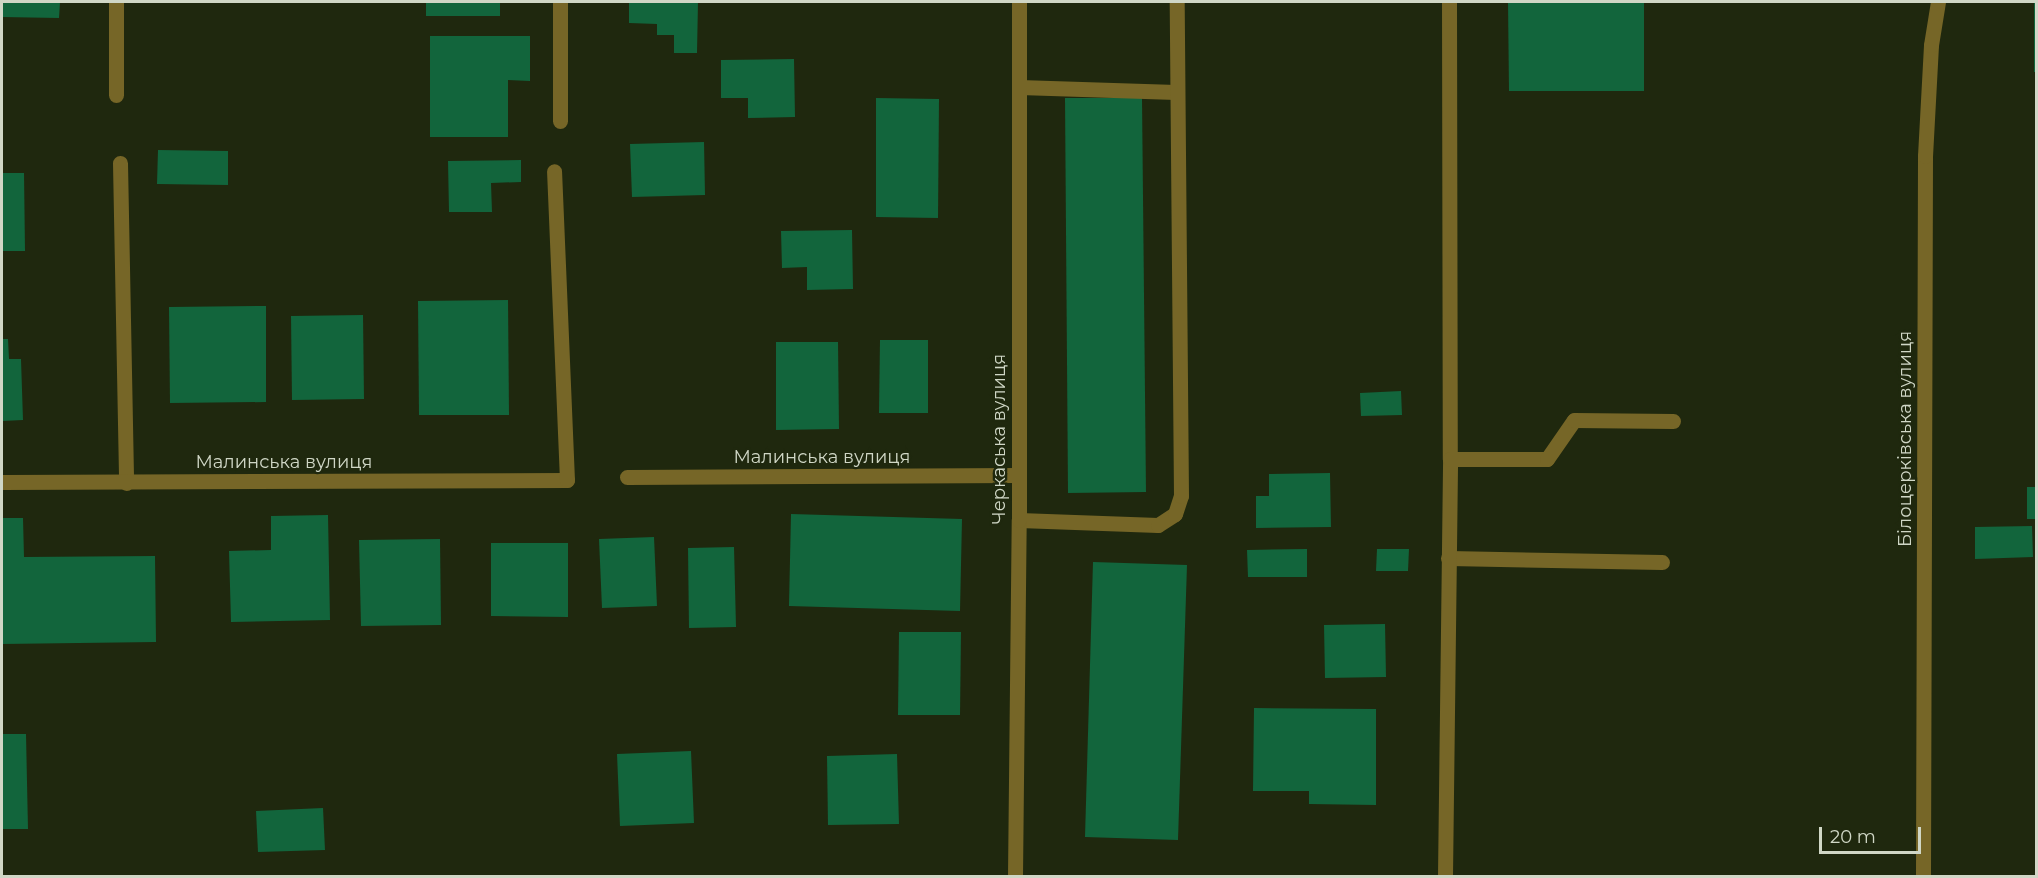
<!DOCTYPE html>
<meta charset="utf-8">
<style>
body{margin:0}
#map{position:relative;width:2038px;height:878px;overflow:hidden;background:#1f280e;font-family:Montserrat,sans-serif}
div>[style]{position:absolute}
.building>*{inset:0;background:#12653c}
.minor>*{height:15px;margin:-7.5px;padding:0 7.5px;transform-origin:7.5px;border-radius:7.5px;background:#766627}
span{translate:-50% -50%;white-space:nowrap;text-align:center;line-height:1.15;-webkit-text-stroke:4.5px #1f280e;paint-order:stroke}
.street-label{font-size:18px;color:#d0d7c6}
.frame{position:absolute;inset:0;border:3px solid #d0d7c6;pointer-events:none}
.scale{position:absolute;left:1819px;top:827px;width:102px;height:27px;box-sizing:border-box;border:3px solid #d0d7c6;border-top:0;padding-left:8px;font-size:18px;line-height:21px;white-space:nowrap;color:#d0d7c6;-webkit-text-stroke:4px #1f280e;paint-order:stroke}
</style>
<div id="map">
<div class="building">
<div style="clip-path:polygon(2px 2px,60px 2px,59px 18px,2px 17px)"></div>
<div style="clip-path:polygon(426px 2px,500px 2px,500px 16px,426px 16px)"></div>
<div style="clip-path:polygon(629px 2px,698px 2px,697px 53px,674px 53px,674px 35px,657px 35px,657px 24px,629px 23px)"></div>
<div style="clip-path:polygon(1508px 2px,1644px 2px,1644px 91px,1509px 91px)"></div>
<div style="clip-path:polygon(2034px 2px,2036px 2px,2036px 72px,2034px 72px)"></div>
<div style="clip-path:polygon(430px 36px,530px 36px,530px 81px,508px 80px,508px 137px,430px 137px)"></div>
<div style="clip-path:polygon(794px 59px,795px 117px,748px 118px,748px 98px,721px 98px,721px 60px)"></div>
<div style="clip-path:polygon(876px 98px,939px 99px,938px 218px,876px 217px)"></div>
<div style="clip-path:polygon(1065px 98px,1142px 98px,1146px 492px,1068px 493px)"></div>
<div style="clip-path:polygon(704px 142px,705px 195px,632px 197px,630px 144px)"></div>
<div style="clip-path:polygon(158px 150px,228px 151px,228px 185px,157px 184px)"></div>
<div style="clip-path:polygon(521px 160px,521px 182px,491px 183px,492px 212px,449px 212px,448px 161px)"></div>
<div style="clip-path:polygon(2px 173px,24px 173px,25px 251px,2px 251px)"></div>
<div style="clip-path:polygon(852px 230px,853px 289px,807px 290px,807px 267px,782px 268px,781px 231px)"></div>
<div style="clip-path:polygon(508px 300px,509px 415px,419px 415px,418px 301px)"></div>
<div style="clip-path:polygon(266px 306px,266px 402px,170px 403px,169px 307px)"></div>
<div style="clip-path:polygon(363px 315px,364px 399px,292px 400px,291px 316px)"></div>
<div style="clip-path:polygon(2px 339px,8px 339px,9px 359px,21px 359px,23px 420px,2px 421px)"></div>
<div style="clip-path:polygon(880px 340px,928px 340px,928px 413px,879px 413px)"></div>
<div style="clip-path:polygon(776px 342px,838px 342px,839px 429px,776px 430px)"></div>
<div style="clip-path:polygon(1401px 391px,1402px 415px,1361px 416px,1360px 393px)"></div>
<div style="clip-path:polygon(1330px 473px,1331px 527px,1256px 528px,1256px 496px,1269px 496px,1269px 474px)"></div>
<div style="clip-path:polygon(2027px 487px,2036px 487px,2036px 519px,2027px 519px)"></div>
<div style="clip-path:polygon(791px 514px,962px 519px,960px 611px,789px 606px)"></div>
<div style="clip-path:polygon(328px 515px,330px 620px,231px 622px,229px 551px,271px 550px,271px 516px)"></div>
<div style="clip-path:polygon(2px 518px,23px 518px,24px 557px,155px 556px,156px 642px,2px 644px)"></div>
<div style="clip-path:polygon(2032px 526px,2033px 557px,1975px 559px,1975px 527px)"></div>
<div style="clip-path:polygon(654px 537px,657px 606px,602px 608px,599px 539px)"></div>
<div style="clip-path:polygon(440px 539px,441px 625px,361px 626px,359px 540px)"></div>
<div style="clip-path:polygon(491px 543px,568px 543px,568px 617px,491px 616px)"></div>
<div style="clip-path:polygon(734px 547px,736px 627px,689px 628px,688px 548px)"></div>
<div style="clip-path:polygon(1307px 549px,1307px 577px,1248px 577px,1247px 550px)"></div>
<div style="clip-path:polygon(1377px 549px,1409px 549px,1408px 571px,1376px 571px)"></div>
<div style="clip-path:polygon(1093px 562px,1187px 565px,1178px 840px,1085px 837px)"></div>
<div style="clip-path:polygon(1385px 624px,1386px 677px,1325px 678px,1324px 625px)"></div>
<div style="clip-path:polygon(899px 632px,961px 632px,960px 715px,898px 715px)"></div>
<div style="clip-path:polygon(1254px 708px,1376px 709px,1376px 805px,1309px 804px,1309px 791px,1253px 791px)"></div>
<div style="clip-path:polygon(2px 734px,26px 734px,28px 829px,2px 829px)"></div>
<div style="clip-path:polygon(691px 751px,694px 823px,620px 826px,617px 754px)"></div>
<div style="clip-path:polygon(897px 754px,899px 824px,828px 825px,827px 756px)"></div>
<div style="clip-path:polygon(323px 808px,325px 850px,258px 852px,256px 811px)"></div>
</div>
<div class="minor">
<div style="left:116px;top:2px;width:93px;rotate:90deg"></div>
<div style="left:1449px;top:2px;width:457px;rotate:89.9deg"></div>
<div style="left:1019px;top:87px;width:157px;rotate:1.8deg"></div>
<div style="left:560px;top:121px;width:119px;rotate:-90deg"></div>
<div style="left:120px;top:163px;width:320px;rotate:88.9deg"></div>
<div style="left:627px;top:477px;width:391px;rotate:-0.3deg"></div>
<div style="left:2px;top:482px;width:565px;rotate:-0.2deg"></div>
<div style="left:567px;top:480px;width:309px;rotate:-92.4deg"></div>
<div style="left:1019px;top:520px;width:139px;rotate:2.1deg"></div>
<div style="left:1158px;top:525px;width:20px;rotate:-33deg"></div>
<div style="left:1175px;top:514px;width:19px;rotate:-72deg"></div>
<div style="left:1181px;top:496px;width:494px;rotate:-90.5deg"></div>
<div style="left:1448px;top:558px;width:214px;rotate:1.1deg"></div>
<div style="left:1015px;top:876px;width:356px;rotate:-89.4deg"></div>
<div style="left:1019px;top:520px;width:518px;rotate:-90deg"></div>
<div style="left:1445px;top:876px;width:417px;rotate:-89.3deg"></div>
<div style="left:1450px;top:459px;width:97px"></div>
<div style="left:1547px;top:459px;width:47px;rotate:-55.3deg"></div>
<div style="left:1574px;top:420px;width:99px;rotate:0.6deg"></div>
<div style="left:1923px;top:876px;width:720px;rotate:-89.84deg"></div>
<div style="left:1925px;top:156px;width:111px;rotate:-86.9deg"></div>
<div style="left:1931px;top:45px;width:44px;rotate:-80.8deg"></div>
</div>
<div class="street-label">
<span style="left:999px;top:439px;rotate:-90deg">Черкаська вулиця</span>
<span style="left:1905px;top:439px;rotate:-90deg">Білоцерківська вулиця</span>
<span style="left:822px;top:457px">Малинська вулиця</span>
<span style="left:284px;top:462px">Малинська вулиця</span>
</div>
<div class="frame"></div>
<div class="scale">20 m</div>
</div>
